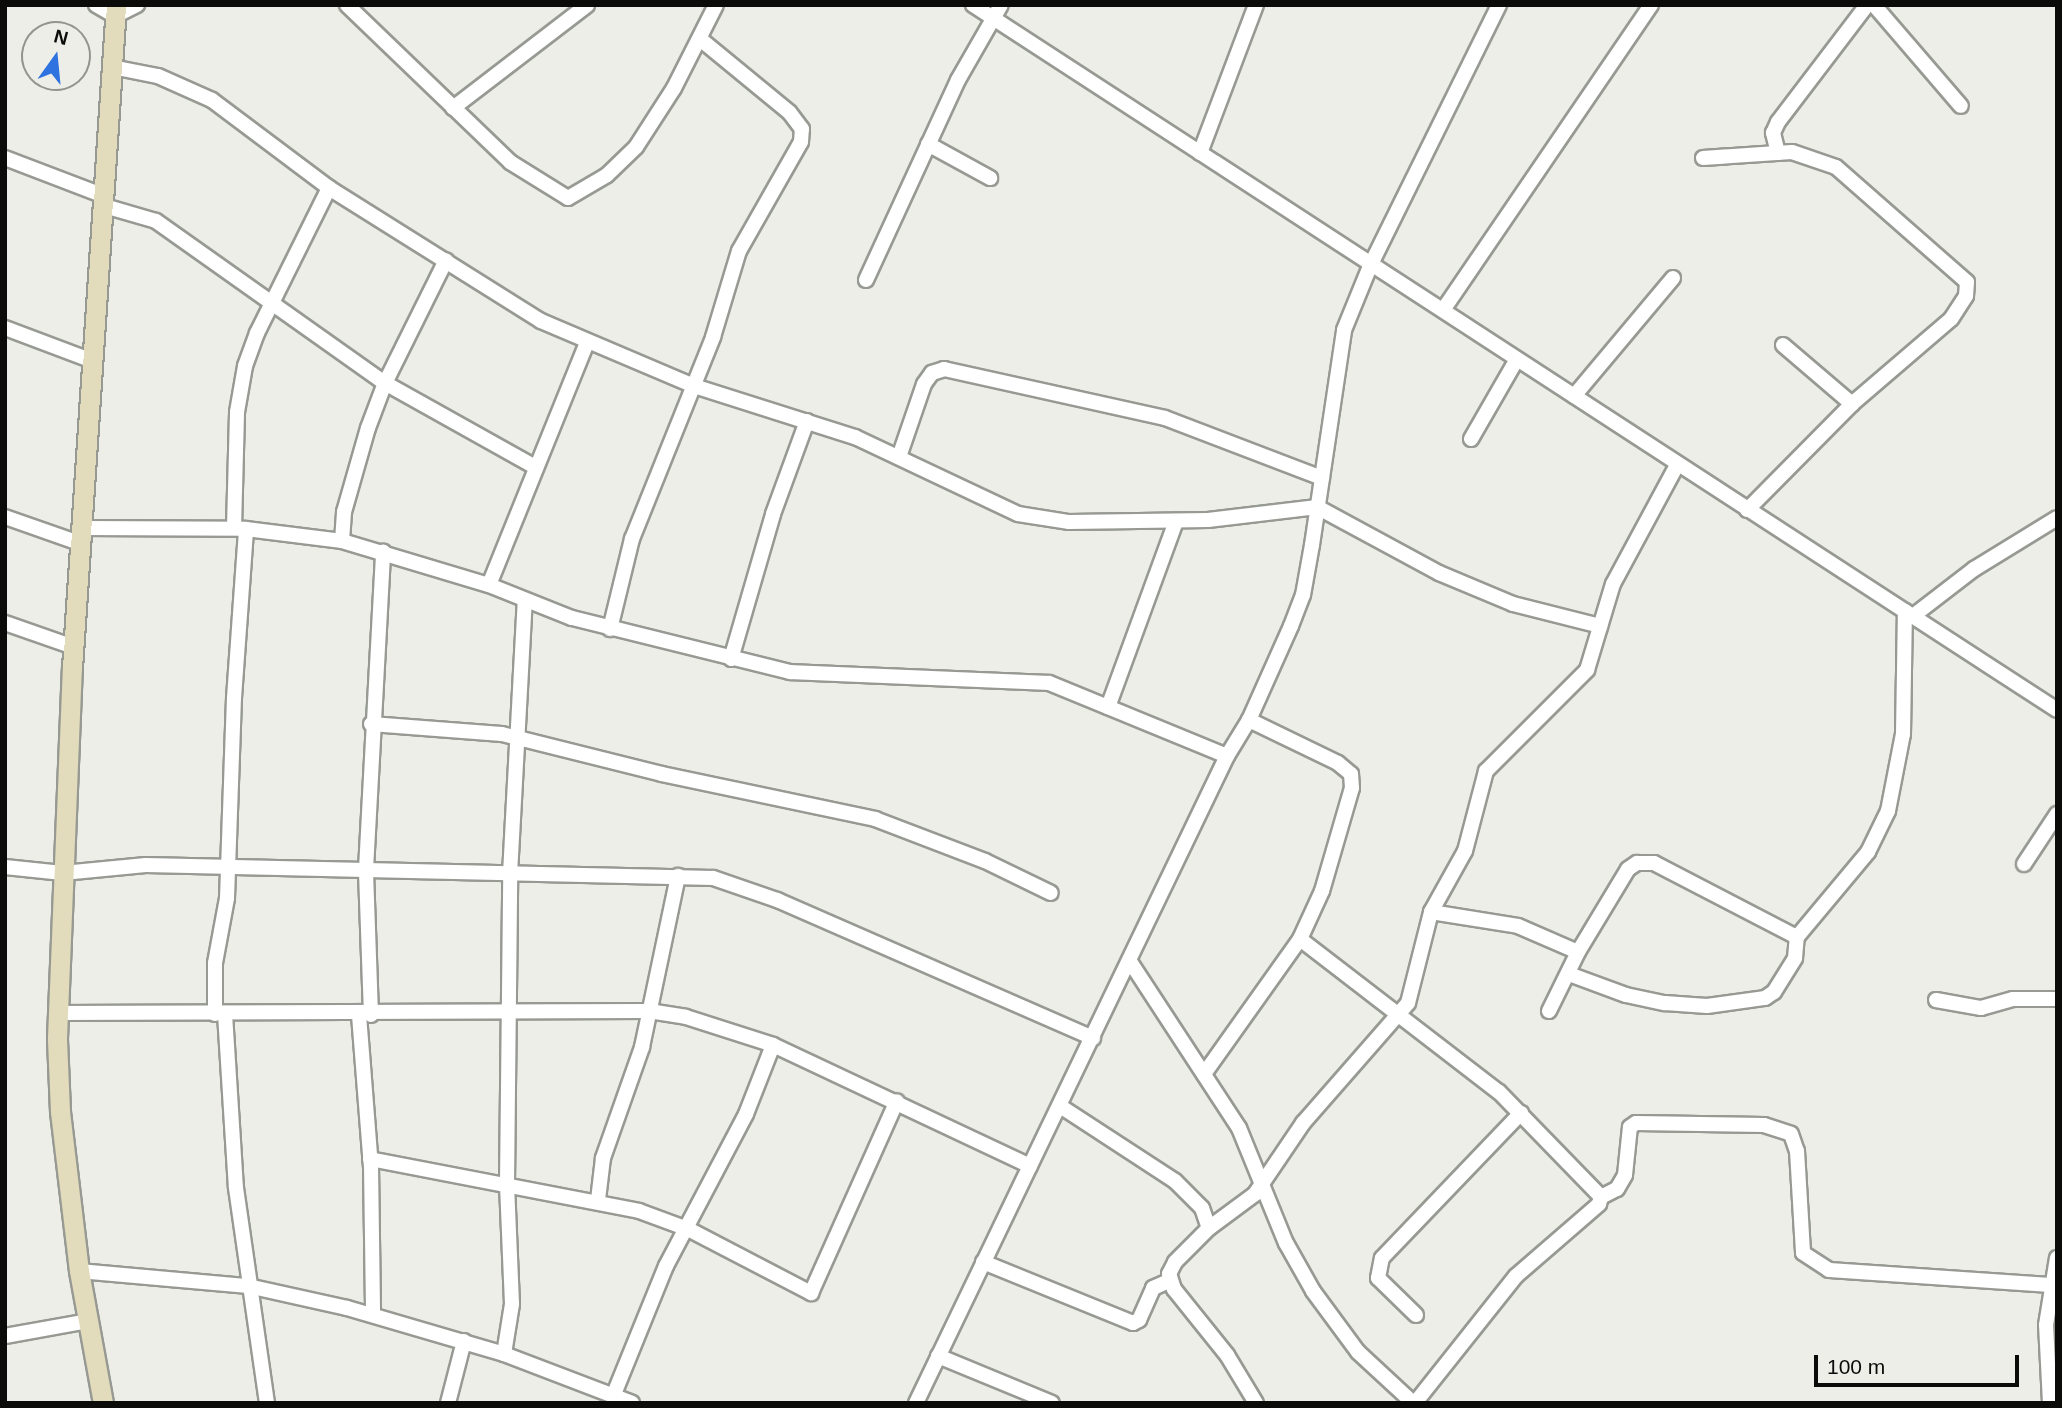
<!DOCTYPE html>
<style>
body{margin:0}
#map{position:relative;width:2062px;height:1408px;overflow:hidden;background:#eceee7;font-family:Arial,sans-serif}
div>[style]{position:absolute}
.roads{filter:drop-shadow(2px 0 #979a93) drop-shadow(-2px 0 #979a93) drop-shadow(0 2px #979a93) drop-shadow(0 -2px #979a93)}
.street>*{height:14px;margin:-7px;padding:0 7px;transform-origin:7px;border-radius:7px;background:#fff}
.secondary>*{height:19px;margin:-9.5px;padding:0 9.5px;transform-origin:9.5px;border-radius:9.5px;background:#e2dbbc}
span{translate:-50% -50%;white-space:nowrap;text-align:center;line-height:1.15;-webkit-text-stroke:7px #eceee7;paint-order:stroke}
.frame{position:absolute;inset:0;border:7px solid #0b0c0a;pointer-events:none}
.north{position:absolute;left:21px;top:21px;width:70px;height:70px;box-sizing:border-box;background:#eceee7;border:2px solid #92948f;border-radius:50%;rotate:15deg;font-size:19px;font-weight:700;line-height:28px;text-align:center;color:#0b0c0a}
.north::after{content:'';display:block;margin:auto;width:24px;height:32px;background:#2f73e0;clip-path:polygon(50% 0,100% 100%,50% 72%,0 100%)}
.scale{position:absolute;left:1814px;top:1355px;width:205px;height:32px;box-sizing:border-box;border:4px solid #0b0c0a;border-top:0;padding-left:9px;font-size:21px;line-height:24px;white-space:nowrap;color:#0b0c0a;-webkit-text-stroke:5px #eceee7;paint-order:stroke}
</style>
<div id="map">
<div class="roads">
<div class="street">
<div style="left:96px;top:5px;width:22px;rotate:30deg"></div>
<div style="left:115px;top:16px;width:25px;rotate:-27deg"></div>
<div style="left:347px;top:5px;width:226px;rotate:43.9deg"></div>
<div style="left:510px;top:162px;width:68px;rotate:31.8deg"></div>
<div style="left:568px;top:198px;width:45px;rotate:-30.5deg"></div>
<div style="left:607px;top:175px;width:40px;rotate:-44deg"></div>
<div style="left:636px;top:147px;width:70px;rotate:-57.2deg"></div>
<div style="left:674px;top:88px;width:93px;rotate:-63.2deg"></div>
<div style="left:973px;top:5px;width:1293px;rotate:33.04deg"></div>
<div style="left:1874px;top:5px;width:133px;rotate:49.3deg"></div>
<div style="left:112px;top:67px;width:47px;rotate:11.1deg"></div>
<div style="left:158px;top:76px;width:59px;rotate:24deg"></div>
<div style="left:212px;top:100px;width:146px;rotate:36.9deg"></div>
<div style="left:329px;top:188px;width:250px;rotate:32.1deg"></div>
<div style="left:541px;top:321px;width:166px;rotate:23deg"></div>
<div style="left:694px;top:386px;width:169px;rotate:17.6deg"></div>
<div style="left:855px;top:437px;width:180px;rotate:25.3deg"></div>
<div style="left:1018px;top:514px;width:52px;rotate:8.9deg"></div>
<div style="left:1069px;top:522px;width:139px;rotate:-0.8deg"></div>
<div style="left:1208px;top:520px;width:110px;rotate:-6.8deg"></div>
<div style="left:1317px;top:507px;width:139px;rotate:28.4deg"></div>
<div style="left:1439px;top:573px;width:80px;rotate:22.7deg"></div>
<div style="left:1513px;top:604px;width:90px;rotate:14.2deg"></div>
<div style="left:453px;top:108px;width:169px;rotate:-37.5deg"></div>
<div style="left:928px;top:144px;width:71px;rotate:28.7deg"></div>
<div style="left:1200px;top:153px;width:158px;rotate:-69.3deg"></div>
<div style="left:1778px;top:153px;width:21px;rotate:-104deg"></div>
<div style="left:1773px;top:133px;width:12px;rotate:-66deg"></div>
<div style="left:1778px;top:122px;width:147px;rotate:-52.7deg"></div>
<div style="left:5px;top:158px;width:104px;rotate:20.9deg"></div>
<div style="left:1703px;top:158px;width:89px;rotate:-3.9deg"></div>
<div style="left:1792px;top:152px;width:46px;rotate:18.8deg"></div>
<div style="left:1836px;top:167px;width:174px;rotate:41.3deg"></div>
<div style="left:1967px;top:282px;width:14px;rotate:94deg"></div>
<div style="left:1966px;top:296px;width:27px;rotate:123deg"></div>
<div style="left:1951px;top:319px;width:130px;rotate:139.4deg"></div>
<div style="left:1852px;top:404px;width:149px;rotate:134.7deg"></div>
<div style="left:101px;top:205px;width:57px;rotate:16.2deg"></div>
<div style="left:156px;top:221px;width:281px;rotate:35.3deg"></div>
<div style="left:385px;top:383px;width:172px;rotate:29.2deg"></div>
<div style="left:866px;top:280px;width:220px;rotate:-65.3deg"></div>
<div style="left:958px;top:80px;width:86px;rotate:-60.2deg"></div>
<div style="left:1443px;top:310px;width:369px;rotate:-55.7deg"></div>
<div style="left:5px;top:328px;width:91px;rotate:20.6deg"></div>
<div style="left:1783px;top:345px;width:91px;rotate:40.5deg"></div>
<div style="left:1574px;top:396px;width:154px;rotate:-50deg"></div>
<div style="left:1471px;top:439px;width:92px;rotate:-60.1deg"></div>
<div style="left:899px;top:457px;width:77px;rotate:-71.1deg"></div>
<div style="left:924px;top:384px;width:14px;rotate:-54deg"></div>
<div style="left:932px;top:373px;width:13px;rotate:-18deg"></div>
<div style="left:944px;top:369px;width:226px;rotate:12.5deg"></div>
<div style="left:1165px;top:418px;width:168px;rotate:20.9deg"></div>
<div style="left:5px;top:517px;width:82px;rotate:19.3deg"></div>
<div style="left:82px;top:528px;width:164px;rotate:0.3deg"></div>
<div style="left:246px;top:529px;width:97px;rotate:7.1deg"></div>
<div style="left:342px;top:541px;width:153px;rotate:16.7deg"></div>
<div style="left:489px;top:585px;width:89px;rotate:21.7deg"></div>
<div style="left:572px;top:618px;width:225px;rotate:13.9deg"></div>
<div style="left:790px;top:672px;width:259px;rotate:2.4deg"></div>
<div style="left:1049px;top:683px;width:192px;rotate:22.3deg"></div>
<div style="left:234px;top:528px;width:116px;rotate:-88.5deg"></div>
<div style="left:237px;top:412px;width:47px;rotate:-80.1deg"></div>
<div style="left:245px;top:366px;width:35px;rotate:-70deg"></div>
<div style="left:257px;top:333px;width:162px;rotate:-63.6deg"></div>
<div style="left:342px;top:541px;width:29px;rotate:-86deg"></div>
<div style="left:344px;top:512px;width:87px;rotate:-74.1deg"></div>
<div style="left:368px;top:428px;width:48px;rotate:-69.3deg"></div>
<div style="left:385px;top:383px;width:137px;rotate:-63.6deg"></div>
<div style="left:489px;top:585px;width:261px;rotate:-68deg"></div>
<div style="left:1913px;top:616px;width:77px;rotate:-37.6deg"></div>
<div style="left:1974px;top:569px;width:97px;rotate:-31.6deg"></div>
<div style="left:5px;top:623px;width:73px;rotate:19.2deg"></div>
<div style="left:610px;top:629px;width:93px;rotate:-76.3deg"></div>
<div style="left:632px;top:539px;width:218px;rotate:-68.1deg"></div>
<div style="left:713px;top:337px;width:90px;rotate:-73.2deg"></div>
<div style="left:739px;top:251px;width:125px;rotate:-60.4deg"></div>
<div style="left:801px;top:142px;width:13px;rotate:-86deg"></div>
<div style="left:802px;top:129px;width:21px;rotate:-127deg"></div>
<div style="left:789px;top:112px;width:115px;rotate:-140.6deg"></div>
<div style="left:731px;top:659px;width:151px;rotate:-73.8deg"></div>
<div style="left:773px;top:514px;width:99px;rotate:-69.9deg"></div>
<div style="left:1108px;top:707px;width:198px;rotate:-69.9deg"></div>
<div style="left:371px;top:724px;width:131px;rotate:4.4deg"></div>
<div style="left:502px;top:734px;width:165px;rotate:14deg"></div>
<div style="left:662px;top:774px;width:218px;rotate:11.9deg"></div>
<div style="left:875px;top:819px;width:118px;rotate:20.9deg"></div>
<div style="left:985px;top:861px;width:73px;rotate:25.9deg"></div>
<div style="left:2024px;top:864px;width:60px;rotate:-56.6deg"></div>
<div style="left:5px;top:867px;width:58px;rotate:5.9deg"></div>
<div style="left:63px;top:873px;width:83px;rotate:-5.5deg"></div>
<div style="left:146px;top:865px;width:567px;rotate:1.31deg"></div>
<div style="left:713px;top:878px;width:68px;rotate:19deg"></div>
<div style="left:777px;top:900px;width:345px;rotate:23.6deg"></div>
<div style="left:1431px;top:912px;width:88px;rotate:9.1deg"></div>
<div style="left:1518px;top:926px;width:65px;rotate:23.4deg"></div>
<div style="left:1300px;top:939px;width:251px;rotate:37.6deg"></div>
<div style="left:1499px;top:1092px;width:146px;rotate:45.8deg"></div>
<div style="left:1131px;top:963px;width:197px;rotate:56.8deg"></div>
<div style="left:1239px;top:1128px;width:124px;rotate:67.8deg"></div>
<div style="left:1286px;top:1243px;width:55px;rotate:60.6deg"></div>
<div style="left:1313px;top:1291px;width:76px;rotate:53.6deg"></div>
<div style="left:1358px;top:1352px;width:75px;rotate:42.8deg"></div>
<div style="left:1569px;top:974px;width:61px;rotate:20.2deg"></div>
<div style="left:1626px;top:995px;width:40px;rotate:12deg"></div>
<div style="left:1665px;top:1003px;width:42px;rotate:4.1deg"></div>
<div style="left:1707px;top:1006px;width:59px;rotate:-7.9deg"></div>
<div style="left:1765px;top:998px;width:11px;rotate:-34deg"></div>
<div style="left:1774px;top:992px;width:40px;rotate:-58deg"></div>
<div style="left:1795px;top:958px;width:21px;rotate:-85deg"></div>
<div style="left:1797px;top:937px;width:111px;rotate:-50.1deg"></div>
<div style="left:1868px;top:852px;width:46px;rotate:-64deg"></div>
<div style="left:1888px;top:811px;width:78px;rotate:-79deg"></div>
<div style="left:1903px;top:734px;width:123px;rotate:-89.1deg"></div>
<div style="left:1936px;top:1000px;width:46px;rotate:10.1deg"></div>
<div style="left:1981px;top:1008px;width:33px;rotate:-16deg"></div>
<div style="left:2013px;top:999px;width:44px"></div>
<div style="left:1549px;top:1011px;width:66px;rotate:-63.8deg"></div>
<div style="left:1578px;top:952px;width:97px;rotate:-58.9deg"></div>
<div style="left:1628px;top:869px;width:11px;rotate:-34deg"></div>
<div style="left:1637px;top:863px;width:17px"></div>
<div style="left:1654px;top:863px;width:161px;rotate:27.4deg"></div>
<div style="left:58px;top:1013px;width:591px;rotate:-0.19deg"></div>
<div style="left:649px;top:1011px;width:37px;rotate:9deg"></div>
<div style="left:686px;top:1017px;width:91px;rotate:17.8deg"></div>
<div style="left:773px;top:1045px;width:284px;rotate:25.2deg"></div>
<div style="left:215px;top:1014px;width:51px;rotate:-90deg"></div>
<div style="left:215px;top:963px;width:66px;rotate:-79.5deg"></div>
<div style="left:227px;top:898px;width:200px;rotate:-88deg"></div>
<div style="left:234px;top:698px;width:169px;rotate:-85.9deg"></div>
<div style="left:225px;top:1014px;width:174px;rotate:86.4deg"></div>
<div style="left:236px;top:1188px;width:217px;rotate:81.8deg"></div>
<div style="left:359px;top:1015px;width:151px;rotate:85.5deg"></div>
<div style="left:371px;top:1166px;width:149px;rotate:89.2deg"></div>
<div style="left:371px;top:1015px;width:146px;rotate:-92deg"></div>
<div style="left:366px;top:869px;width:318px;rotate:-86.9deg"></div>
<div style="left:1204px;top:1074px;width:166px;rotate:-54.6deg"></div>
<div style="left:1300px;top:939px;width:53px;rotate:-65.4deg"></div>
<div style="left:1322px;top:891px;width:107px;rotate:-73.8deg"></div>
<div style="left:1352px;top:788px;width:14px;rotate:-94deg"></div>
<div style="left:1351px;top:774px;width:17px;rotate:-140deg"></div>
<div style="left:1338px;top:763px;width:99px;rotate:-154.2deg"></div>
<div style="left:1060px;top:1106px;width:137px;rotate:33.1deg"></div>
<div style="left:1175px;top:1181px;width:38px;rotate:45deg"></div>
<div style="left:1202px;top:1208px;width:21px;rotate:71deg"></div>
<div style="left:370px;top:1159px;width:274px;rotate:10.9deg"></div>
<div style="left:639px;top:1211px;width:52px;rotate:20.2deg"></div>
<div style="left:688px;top:1229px;width:139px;rotate:27.5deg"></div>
<div style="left:811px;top:1293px;width:210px;rotate:-65.9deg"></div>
<div style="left:598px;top:1200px;width:42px;rotate:-83.2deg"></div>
<div style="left:603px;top:1158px;width:118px;rotate:-70.6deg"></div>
<div style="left:642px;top:1047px;width:175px;rotate:-78.1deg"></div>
<div style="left:983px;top:1262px;width:162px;rotate:22.1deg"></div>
<div style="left:1133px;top:1323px;width:7px;rotate:-27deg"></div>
<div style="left:1139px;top:1320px;width:35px;rotate:-66deg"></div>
<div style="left:1153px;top:1288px;width:17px;rotate:-24deg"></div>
<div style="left:79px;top:1271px;width:170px;rotate:5.1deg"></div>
<div style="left:248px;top:1286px;width:101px;rotate:12.5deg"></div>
<div style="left:347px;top:1308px;width:164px;rotate:16.3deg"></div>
<div style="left:504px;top:1354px;width:137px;rotate:20.9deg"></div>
<div style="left:1416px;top:1315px;width:53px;rotate:-135.8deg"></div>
<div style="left:1378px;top:1278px;width:20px;rotate:-79deg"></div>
<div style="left:1382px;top:1258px;width:201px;rotate:-46.2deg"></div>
<div style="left:5px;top:1336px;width:84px;rotate:-10.2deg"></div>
<div style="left:504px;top:1354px;width:51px;rotate:-80.9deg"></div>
<div style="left:512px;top:1304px;width:120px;rotate:-92.4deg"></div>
<div style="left:507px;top:1184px;width:310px;rotate:-89.4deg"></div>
<div style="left:510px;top:874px;width:273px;rotate:-86.9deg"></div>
<div style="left:938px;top:1356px;width:123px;rotate:22.4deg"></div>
<div style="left:614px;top:1394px;width:138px;rotate:-67.9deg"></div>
<div style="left:666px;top:1266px;width:172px;rotate:-62.2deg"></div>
<div style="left:746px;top:1114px;width:74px;rotate:-68.6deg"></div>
<div style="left:448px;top:1403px;width:64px;rotate:-75.5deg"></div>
<div style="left:916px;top:1403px;width:718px;rotate:-64.33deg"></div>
<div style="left:1227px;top:756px;width:42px;rotate:-58.6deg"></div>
<div style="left:1249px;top:720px;width:103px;rotate:-65.9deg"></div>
<div style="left:1291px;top:626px;width:33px;rotate:-69deg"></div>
<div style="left:1303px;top:595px;width:51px;rotate:-79.8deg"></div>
<div style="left:1312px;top:545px;width:217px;rotate:-81.5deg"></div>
<div style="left:1344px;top:330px;width:71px;rotate:-67.8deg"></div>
<div style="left:1371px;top:264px;width:289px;rotate:-63.7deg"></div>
<div style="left:1256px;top:1403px;width:56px;rotate:-121.1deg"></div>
<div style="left:1227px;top:1355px;width:85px;rotate:-128.8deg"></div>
<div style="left:1174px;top:1289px;width:16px;rotate:-108deg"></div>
<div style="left:1169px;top:1274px;width:13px;rotate:-63deg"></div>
<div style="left:1175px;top:1262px;width:48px;rotate:-45deg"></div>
<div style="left:1209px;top:1228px;width:57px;rotate:-36.5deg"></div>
<div style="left:1255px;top:1194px;width:86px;rotate:-55.9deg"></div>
<div style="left:1303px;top:1123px;width:159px;rotate:-48.8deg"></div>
<div style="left:1408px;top:1003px;width:94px;rotate:-75.8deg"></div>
<div style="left:1431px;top:912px;width:70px;rotate:-60.9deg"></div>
<div style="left:1465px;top:851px;width:83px;rotate:-75.3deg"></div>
<div style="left:1486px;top:771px;width:143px;rotate:-45deg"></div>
<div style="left:1587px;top:670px;width:90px;rotate:-73.2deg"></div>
<div style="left:1613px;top:584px;width:135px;rotate:-61.7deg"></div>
<div style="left:1415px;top:1403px;width:162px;rotate:-51.5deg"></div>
<div style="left:1516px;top:1276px;width:110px;rotate:-40.9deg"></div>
<div style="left:1599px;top:1204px;width:7px;rotate:-74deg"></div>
<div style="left:1601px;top:1197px;width:18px;rotate:-27deg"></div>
<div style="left:1617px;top:1189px;width:16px;rotate:-60deg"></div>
<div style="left:1625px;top:1175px;width:48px;rotate:-84.1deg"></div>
<div style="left:1630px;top:1127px;width:7px;rotate:-34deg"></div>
<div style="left:1636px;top:1123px;width:128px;rotate:0.9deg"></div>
<div style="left:1764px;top:1125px;width:28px;rotate:18deg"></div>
<div style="left:1791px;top:1134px;width:18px;rotate:71deg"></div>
<div style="left:1797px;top:1151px;width:102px;rotate:86.6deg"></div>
<div style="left:1803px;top:1253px;width:31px;rotate:33deg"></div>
<div style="left:1829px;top:1270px;width:222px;rotate:3.9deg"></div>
<div style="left:2050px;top:1403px;width:78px;rotate:-92.9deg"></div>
<div style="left:2046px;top:1325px;width:68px;rotate:-80.7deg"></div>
</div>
<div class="secondary">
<div style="left:103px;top:1403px;width:134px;rotate:-100.3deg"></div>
<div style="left:79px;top:1271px;width:161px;rotate:-96.8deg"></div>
<div style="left:60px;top:1111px;width:73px;rotate:-92.4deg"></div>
<div style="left:57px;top:1038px;width:370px;rotate:-87.7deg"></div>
<div style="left:72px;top:668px;width:664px;rotate:-86.2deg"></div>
</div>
</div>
<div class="frame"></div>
<div class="north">N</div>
<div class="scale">100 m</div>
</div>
